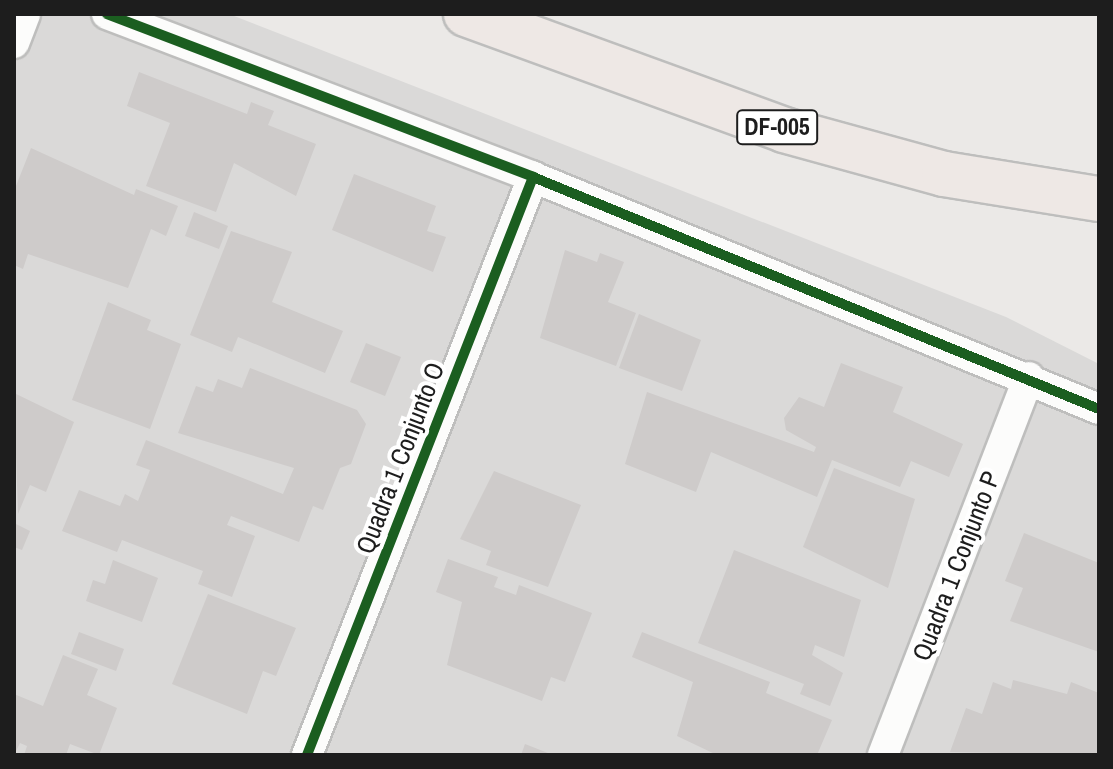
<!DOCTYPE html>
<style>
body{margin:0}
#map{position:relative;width:1113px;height:769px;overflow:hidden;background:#ebe9e7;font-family:"Archivo Narrow",sans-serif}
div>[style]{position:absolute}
.residential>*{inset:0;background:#dad9d8}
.building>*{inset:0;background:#cecbca}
.roads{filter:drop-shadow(2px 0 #bebebd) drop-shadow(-2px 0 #bebebd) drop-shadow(0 2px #bebebd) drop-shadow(0 -2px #bebebd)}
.minor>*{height:30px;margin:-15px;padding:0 15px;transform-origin:15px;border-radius:15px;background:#fcfcfb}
.primary>*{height:44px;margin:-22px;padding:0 22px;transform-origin:22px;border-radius:22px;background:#eee8e5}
.cycleway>*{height:10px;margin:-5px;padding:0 5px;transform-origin:5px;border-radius:5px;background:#1b5e20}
span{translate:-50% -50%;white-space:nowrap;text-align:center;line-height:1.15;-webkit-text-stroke:8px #fff;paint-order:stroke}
.shield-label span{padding:2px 6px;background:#fff;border:2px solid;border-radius:6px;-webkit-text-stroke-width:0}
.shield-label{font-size:24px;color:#1d1d1d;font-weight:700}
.street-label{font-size:26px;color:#1d1d1d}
.frame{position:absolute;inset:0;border:16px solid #1d1d1d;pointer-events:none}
</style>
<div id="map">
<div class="residential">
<div style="clip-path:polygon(14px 14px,229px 14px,1006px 317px,1099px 364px,1099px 755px,14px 755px)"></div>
</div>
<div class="building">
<div style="clip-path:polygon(139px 72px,247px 114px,251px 102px,274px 111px,268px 125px,316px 144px,296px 196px,234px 163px,216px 212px,146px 186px,170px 123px,127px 106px)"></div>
<div style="clip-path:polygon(31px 148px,134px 195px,136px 189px,178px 206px,166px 236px,151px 229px,128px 288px,28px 254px,23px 269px,14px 265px,14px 191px)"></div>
<div style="clip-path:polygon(354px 174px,436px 206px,427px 231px,446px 237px,433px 272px,332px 230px)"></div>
<div style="clip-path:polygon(194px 212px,228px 226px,219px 249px,185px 236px)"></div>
<div style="clip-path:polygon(231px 231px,292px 252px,272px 302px,343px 331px,325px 373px,238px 337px,232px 352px,190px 335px)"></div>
<div style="clip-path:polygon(565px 250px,597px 262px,600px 253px,624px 262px,608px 302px,636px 313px,616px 366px,540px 338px)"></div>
<div style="clip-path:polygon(108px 302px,151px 320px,147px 330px,181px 344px,150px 429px,72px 400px)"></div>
<div style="clip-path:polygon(639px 314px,701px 340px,682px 391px,619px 368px)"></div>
<div style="clip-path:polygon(366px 343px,401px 357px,385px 396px,350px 382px)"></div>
<div style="clip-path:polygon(841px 363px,903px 387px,893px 412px,963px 444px,949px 477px,911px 461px,900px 487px,832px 460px,817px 497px,711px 452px,696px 492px,625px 464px,647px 392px,814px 452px,816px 447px,786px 430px,784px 418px,799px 397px,824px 407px)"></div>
<div style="clip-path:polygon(250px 368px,357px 410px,366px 424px,351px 464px,340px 468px,323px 510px,313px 506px,299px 542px,231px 516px,227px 525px,255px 536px,232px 597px,198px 584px,203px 571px,122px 540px,117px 552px,62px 531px,79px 490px,120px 506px,125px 494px,138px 501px,150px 470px,136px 465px,146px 440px,283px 494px,294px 468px,178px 433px,196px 386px,213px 392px,218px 379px,242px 388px)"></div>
<div style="clip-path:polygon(14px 393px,74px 422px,46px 492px,30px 485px,18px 514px)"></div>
<div style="clip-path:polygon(834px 468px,915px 499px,888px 588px,803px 547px)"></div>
<div style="clip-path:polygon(494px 471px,581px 505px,548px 587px,486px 565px,491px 551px,460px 539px)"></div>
<div style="clip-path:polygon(14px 523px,30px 531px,22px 550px,14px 547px)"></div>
<div style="clip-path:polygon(1024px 533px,1099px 563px,1099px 652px,1010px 621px,1023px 588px,1005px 581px)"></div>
<div style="clip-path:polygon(734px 550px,861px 600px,844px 657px,815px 645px,812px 655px,843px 673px,830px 706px,800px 694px,804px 684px,698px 643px)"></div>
<div style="clip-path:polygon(448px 559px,498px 577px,494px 587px,516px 595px,519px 585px,592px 613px,565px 682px,551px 677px,542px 701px,447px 665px,462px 602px,436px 592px)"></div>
<div style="clip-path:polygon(113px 560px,158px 578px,142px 622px,86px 601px,93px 580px,105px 584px)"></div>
<div style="clip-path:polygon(208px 594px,296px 628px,276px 676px,263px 671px,247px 714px,172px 684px)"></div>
<div style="clip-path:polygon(79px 632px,124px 649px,116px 671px,71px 654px)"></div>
<div style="clip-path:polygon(642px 632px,770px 682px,766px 693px,832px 720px,817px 755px,717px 755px,677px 736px,693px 682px,632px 657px)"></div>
<div style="clip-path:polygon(63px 655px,98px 669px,87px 695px,117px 708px,99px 755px,70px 744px,66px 755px,24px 755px,27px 746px,20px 743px,14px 755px,14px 694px,43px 706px)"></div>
<div style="clip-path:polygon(1013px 680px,1067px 694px,1071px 682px,1099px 693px,1099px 755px,950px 752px,966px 708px,982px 714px,993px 682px,1011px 689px)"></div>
<div style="clip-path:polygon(525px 744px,553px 755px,521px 755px)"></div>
</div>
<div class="roads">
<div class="minor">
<div style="left:107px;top:14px;width:456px;rotate:20.9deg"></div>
<div style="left:533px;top:177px;width:612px;rotate:22.29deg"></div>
<div style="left:14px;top:43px;width:31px;rotate:-69deg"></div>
<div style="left:307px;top:755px;width:621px;rotate:-68.64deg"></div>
<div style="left:883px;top:755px;width:405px;rotate:-68.9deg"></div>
</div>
<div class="primary">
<div style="left:466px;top:14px;width:338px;rotate:20deg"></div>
<div style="left:784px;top:130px;width:166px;rotate:15.4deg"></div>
<div style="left:944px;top:174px;width:157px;rotate:9.2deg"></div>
</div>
</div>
<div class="cycleway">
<div style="left:107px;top:14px;width:456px;rotate:20.9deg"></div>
<div style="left:533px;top:177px;width:612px;rotate:22.29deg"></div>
<div style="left:307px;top:755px;width:621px;rotate:-68.64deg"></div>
</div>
<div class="shield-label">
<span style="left:777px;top:127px">DF-005</span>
</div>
<div class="street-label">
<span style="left:400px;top:458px;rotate:-69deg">Quadra 1 Conjunto O</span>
<span style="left:956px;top:566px;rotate:-69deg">Quadra 1 Conjunto P</span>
</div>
<div class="frame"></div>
</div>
